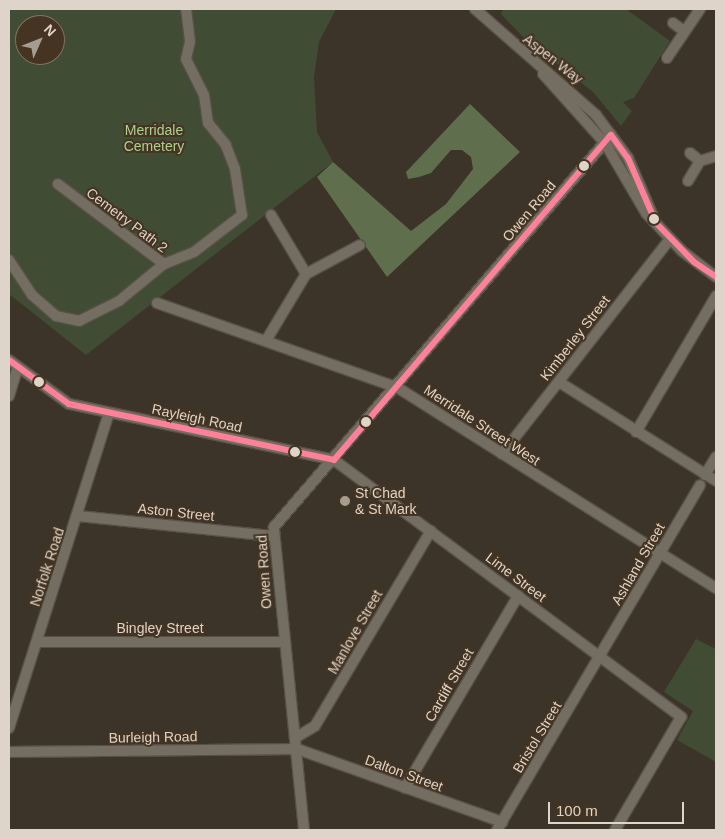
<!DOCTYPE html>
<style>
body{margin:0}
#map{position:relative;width:725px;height:839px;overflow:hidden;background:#3c3329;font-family:Helvetica,sans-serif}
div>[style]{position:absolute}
.green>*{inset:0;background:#414c35}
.forest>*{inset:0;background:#5f6f4d}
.roads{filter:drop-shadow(1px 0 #585047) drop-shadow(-1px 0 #585047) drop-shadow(0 1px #585047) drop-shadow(0 -1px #585047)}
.street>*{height:10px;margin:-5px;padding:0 5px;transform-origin:5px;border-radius:5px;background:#746d62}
.bus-1>*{height:6px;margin:-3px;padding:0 3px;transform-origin:3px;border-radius:3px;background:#ff8098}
.dots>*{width:14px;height:14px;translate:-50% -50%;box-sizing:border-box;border:2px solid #443421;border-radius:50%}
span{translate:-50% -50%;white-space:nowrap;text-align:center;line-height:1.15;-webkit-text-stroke:4px #443421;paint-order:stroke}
.street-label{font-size:14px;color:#dfd4c9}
.park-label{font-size:14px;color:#aed092}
.poi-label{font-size:14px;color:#dfd4c9}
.left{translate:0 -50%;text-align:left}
.frame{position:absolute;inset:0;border:10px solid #dfd4c9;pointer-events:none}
.north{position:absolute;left:15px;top:15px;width:50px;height:50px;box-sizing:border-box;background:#443421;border:1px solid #827464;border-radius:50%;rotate:46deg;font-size:14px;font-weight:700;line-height:20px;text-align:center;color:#dfd4c9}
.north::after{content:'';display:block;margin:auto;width:18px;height:22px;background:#a69c91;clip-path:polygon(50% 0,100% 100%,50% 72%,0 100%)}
.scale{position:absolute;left:548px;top:802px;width:136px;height:22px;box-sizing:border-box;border:2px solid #dfd4c9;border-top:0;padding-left:6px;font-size:15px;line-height:18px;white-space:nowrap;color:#dfd4c9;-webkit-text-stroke:4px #443421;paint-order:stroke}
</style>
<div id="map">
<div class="green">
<div style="clip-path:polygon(evenodd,9px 9px,336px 9px,319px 42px,314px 77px,317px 132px,333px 162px,86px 355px,9px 294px,9px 9px,25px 25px,55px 25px,55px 55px,25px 55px,25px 25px)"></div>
<div style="clip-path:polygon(503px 9px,626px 9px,670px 41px,634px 98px,623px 102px,632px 111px,621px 126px,593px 92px,526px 40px,501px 14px)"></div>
<div style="clip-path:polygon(696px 639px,716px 649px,716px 762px,677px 740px,693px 711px,664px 692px)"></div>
</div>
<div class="forest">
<div style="clip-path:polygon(470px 104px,520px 152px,387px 277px,317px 177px,333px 162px,411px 231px,446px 204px,473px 169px,471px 157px,462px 150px,451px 150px,431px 173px,419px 177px,408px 179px,406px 172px)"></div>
</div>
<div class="roads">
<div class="street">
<div style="left:475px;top:9px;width:161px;rotate:41.2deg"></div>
<div style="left:596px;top:115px;width:54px;rotate:53.3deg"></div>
<div style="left:628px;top:158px;width:71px;rotate:66.7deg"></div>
<div style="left:673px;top:23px;width:14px;rotate:36deg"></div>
<div style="left:667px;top:58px;width:59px;rotate:-56deg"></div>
<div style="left:543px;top:74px;width:93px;rotate:48.1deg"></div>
<div style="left:605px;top:143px;width:81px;rotate:59.6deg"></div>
<div style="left:646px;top:213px;width:52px;rotate:46.5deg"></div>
<div style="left:682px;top:251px;width:43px;rotate:37.4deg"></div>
<div style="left:690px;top:153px;width:13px;rotate:39deg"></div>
<div style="left:700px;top:161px;width:17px;rotate:-17deg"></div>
<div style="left:688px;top:181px;width:23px;rotate:-59deg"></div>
<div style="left:271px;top:215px;width:69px;rotate:59.3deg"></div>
<div style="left:9px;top:260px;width:42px;rotate:56.7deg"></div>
<div style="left:32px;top:295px;width:32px;rotate:41deg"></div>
<div style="left:56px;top:316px;width:24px;rotate:12deg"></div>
<div style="left:79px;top:321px;width:45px;rotate:-26.6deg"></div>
<div style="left:119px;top:301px;width:58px;rotate:-39.4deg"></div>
<div style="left:164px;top:264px;width:133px;rotate:-143deg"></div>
<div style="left:164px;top:264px;width:32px;rotate:-22deg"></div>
<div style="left:194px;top:252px;width:61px;rotate:-37.6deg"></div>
<div style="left:242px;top:215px;width:47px;rotate:-98.7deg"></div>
<div style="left:235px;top:169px;width:26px;rotate:-111deg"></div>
<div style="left:226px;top:145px;width:28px;rotate:-129deg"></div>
<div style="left:208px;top:123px;width:28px;rotate:-98deg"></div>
<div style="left:204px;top:95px;width:40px;rotate:-116.6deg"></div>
<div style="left:186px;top:59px;width:18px;rotate:-77deg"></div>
<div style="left:190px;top:41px;width:32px;rotate:-97deg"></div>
<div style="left:157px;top:303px;width:256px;rotate:19.4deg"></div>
<div style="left:398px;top:388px;width:376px;rotate:32.2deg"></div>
<div style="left:267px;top:339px;width:76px;rotate:-59deg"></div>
<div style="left:306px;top:274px;width:61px;rotate:-28.2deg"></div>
<div style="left:9px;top:360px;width:74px;rotate:36.3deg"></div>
<div style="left:69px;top:404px;width:271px;rotate:11.9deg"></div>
<div style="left:334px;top:460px;width:432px;rotate:36.5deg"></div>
<div style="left:681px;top:717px;width:131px;rotate:120.3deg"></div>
<div style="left:559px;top:382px;width:186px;rotate:32.2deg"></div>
<div style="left:9px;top:396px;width:30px;rotate:-73deg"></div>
<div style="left:636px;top:432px;width:158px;rotate:-59.5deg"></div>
<div style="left:502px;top:454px;width:273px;rotate:-52deg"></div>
<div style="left:705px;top:475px;width:21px;rotate:-59deg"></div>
<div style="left:78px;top:516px;width:195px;rotate:5.9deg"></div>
<div style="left:37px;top:642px;width:246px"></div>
<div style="left:9px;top:728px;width:330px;rotate:-72.4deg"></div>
<div style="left:295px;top:738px;width:23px;rotate:-31deg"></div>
<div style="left:315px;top:726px;width:227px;rotate:-59.3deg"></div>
<div style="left:9px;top:752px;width:288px;rotate:-0.6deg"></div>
<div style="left:297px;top:749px;width:218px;rotate:19.6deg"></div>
<div style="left:405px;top:788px;width:223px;rotate:-59.5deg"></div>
<div style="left:304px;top:830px;width:304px;rotate:-95.7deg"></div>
<div style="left:274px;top:527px;width:517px;rotate:-49.31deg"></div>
<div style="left:497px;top:830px;width:400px;rotate:-59.5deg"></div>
</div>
</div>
<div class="bus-1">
<div style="left:9px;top:360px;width:74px;rotate:36.3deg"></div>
<div style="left:69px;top:404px;width:271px;rotate:11.9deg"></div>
<div style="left:334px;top:460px;width:427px;rotate:-49.6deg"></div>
<div style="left:611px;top:135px;width:29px;rotate:54deg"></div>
<div style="left:628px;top:158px;width:71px;rotate:66.7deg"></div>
<div style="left:656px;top:223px;width:54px;rotate:45.7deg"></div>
<div style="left:694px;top:262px;width:27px;rotate:34deg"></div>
</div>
<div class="dots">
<div style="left:584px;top:166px;background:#dfd4c9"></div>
<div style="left:654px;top:219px;background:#dfd4c9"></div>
<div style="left:39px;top:382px;background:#dfd4c9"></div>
<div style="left:366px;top:422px;background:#dfd4c9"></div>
<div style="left:295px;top:452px;background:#dfd4c9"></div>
<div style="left:345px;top:501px;background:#a69c91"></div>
</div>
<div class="street-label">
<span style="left:553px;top:59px;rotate:38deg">Aspen Way</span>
<span style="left:529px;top:211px;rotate:-50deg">Owen Road</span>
<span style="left:127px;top:220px;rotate:37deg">Cemetry Path 2</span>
<span style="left:575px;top:338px;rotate:-52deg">Kimberley Street</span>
<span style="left:197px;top:418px;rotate:12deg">Rayleigh Road</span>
<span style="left:482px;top:425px;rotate:33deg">Merridale Street West</span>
<span style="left:176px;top:512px;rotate:6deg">Aston Street</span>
<span style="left:638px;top:564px;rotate:-60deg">Ashland Street</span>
<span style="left:47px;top:567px;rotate:-72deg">Norfolk Road</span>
<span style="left:264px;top:572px;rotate:-94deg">Owen Road</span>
<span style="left:516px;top:577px;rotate:37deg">Lime Street</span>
<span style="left:160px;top:628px">Bingley Street</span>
<span style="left:355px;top:632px;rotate:-60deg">Manlove Street</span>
<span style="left:449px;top:685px;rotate:-60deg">Cardiff Street</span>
<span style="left:153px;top:737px;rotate:-1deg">Burleigh Road</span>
<span style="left:537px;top:737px;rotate:-59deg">Bristol Street</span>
<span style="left:404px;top:773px;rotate:20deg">Dalton Street</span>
</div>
<div class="park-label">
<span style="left:154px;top:138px">Merridale<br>Cemetery</span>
</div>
<div class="poi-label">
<span class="left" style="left:355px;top:501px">St Chad<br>&amp; St Mark</span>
</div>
<div class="frame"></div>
<div class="north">N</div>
<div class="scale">100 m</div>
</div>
